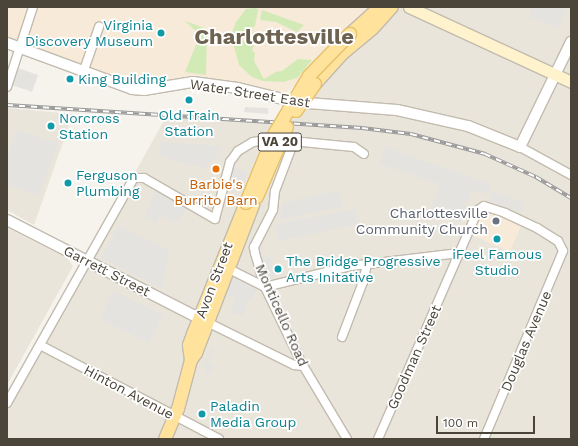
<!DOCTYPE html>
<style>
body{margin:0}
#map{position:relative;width:578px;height:446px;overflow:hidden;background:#f6f3ec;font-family:"Work Sans",sans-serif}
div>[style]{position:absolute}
.residential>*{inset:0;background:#eae5da}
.commercial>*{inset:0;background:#f7ead8}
.green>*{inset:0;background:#d2eab5}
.parking>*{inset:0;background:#e5e3e0}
.roads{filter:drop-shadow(1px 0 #c2bbae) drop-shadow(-1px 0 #c2bbae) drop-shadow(0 1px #c2bbae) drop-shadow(0 -1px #c2bbae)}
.minor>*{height:8px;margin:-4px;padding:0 4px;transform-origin:4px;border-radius:4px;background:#fff}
.tertiary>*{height:10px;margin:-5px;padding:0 5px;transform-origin:5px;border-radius:5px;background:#fff}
.secondary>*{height:11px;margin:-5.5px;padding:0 5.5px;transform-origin:5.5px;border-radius:5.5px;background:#fff3cd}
.primary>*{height:12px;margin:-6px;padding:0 6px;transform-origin:6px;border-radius:6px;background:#ffe39c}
.rail>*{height:3.5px;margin-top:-1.75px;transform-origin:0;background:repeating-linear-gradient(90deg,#fff 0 6px,#9a9a9a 0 12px);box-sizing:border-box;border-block:1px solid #9a9a9a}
.bridges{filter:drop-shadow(1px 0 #e6c16a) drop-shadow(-1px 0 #e6c16a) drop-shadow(0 1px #e6c16a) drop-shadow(0 -1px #e6c16a)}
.primary-bridge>*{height:12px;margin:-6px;padding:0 6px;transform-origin:6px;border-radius:6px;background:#ffe39c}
.dots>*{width:11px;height:11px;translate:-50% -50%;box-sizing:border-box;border:2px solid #fff;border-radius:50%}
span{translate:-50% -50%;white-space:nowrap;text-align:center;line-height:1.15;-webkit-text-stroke:3.5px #fff;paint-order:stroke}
.shield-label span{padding:1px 3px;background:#fff;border:1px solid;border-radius:3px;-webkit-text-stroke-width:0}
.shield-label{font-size:13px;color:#4b4439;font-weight:700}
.culture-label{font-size:14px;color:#0d838f}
.right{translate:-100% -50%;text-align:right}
.left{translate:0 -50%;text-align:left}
.street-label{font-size:14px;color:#4b4439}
.food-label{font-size:14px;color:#c56008}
.worship-label{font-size:14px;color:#5b616d}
.town-label{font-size:22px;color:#6e6250;font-weight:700}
.frame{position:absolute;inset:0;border:8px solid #4b4439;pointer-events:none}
.scale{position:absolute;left:436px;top:416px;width:99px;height:18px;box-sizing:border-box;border:2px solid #4b4439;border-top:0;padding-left:5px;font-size:12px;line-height:14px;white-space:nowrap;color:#4b4439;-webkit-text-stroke:3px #fff;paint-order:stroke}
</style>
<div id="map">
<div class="residential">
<div style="clip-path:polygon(386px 7px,571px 7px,571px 439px,7px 439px,7px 403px,167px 115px,280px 122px)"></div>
<div style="clip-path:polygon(7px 108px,73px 114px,34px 225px,7px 210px)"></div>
<div style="clip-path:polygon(7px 228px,67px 258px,73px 266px,7px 385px)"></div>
</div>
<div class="commercial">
<div style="clip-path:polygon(7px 7px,376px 7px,303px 79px,278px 99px,193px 82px,144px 90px,7px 38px)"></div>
<div style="clip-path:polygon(484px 211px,522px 224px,510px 252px,472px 235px)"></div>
</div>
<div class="green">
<div style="clip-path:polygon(256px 8px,258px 10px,255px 26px,252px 28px,253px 41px,232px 33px,236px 22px,246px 9px)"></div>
<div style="clip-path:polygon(262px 10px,304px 25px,297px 32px,276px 22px,260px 20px)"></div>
<div style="clip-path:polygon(185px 21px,207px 29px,206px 75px,185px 72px,200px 35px)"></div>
<div style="clip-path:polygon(237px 38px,254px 45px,252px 50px,255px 53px,254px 61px,264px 79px,276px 72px,282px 71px,298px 59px,312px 60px,297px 78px,283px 82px,263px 81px,252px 77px,239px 65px,233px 43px,233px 38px)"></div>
</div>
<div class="parking">
<div style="clip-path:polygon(532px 7px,567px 7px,558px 28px,529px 16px)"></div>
<div style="clip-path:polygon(18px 68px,38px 75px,32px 92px,12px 85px)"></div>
<div style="clip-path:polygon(245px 107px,268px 108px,268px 114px,244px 112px)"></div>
<div style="clip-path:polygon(16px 130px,58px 143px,39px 196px,7px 184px,7px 158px)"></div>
<div style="clip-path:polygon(160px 142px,221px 146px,219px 159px,213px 158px,207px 169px,159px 156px)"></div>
<div style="clip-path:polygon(385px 147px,491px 184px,488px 194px,471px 190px,460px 222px,430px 212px,440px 184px,379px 164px)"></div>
<div style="clip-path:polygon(234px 167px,248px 173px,243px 186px,228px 183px)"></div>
<div style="clip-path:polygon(158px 187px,190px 205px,175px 223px,160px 216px,156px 223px,144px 217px)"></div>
<div style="clip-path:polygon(338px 190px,344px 206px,341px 207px,279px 220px,283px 203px)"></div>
<div style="clip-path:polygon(493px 191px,525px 203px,521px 213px,489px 201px)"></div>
<div style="clip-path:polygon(355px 209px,358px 224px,278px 241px,276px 224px)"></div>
<div style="clip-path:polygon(118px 226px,169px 250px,162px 289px,101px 258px)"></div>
<div style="clip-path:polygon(270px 256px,276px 277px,269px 278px,262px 258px)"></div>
<div style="clip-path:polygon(231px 277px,257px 288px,253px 298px,248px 301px,242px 316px,230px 312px,236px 298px,227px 294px,222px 297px)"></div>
<div style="clip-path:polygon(113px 291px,163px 315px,149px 343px,100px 319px)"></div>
<div style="clip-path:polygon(212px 347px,215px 348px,208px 362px,214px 365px,209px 375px,205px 374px,207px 369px,203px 367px)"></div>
</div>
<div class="roads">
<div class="minor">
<div style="left:84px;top:70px;width:46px;rotate:-70.8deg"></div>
<div style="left:7px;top:87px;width:84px;rotate:-72deg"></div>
<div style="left:294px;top:141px;width:53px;rotate:110.8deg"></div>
<div style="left:275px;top:191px;width:19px;rotate:96deg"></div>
<div style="left:273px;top:210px;width:42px;rotate:117.2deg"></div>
<div style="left:254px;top:247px;width:6px;rotate:81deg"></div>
<div style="left:255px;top:253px;width:35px;rotate:74deg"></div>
<div style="left:265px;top:287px;width:83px;rotate:64.4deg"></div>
<div style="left:301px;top:362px;width:90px;rotate:59.1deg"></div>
<div style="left:520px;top:147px;width:58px;rotate:28.8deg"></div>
<div style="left:225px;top:267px;width:45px;rotate:26.6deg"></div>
<div style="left:265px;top:287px;width:89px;rotate:-13.7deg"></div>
<div style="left:351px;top:266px;width:109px;rotate:-6.9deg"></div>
<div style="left:207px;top:322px;width:97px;rotate:26.3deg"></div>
<div style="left:294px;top:365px;width:9px;rotate:6deg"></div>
<div style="left:342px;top:337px;width:59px;rotate:-69.1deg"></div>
<div style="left:363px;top:282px;width:18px;rotate:-77deg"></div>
<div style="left:40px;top:345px;width:202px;rotate:27.7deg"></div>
<div style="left:7px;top:403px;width:258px;rotate:-60.6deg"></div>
<div style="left:134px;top:178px;width:10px"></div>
<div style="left:144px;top:178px;width:82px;rotate:30deg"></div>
<div style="left:215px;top:219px;width:59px;rotate:-75.3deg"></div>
<div style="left:230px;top:162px;width:14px;rotate:-54deg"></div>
<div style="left:238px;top:151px;width:17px;rotate:-31deg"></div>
<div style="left:253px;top:142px;width:18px;rotate:-9deg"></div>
<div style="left:271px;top:139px;width:83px;rotate:5.5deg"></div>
<div style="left:354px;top:147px;width:12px;rotate:35deg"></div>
<div style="left:378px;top:439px;width:250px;rotate:-66.4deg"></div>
<div style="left:478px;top:210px;width:7px;rotate:-34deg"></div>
<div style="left:484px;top:206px;width:22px;rotate:18deg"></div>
<div style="left:505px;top:213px;width:35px;rotate:25deg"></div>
<div style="left:537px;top:228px;width:25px;rotate:32deg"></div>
<div style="left:558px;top:241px;width:11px;rotate:63deg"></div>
<div style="left:563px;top:251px;width:204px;rotate:112.8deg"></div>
</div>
<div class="tertiary">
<div style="left:7px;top:43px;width:133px;rotate:20.2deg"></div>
<div style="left:132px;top:89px;width:12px;rotate:5deg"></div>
<div style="left:144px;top:90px;width:50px;rotate:-9.3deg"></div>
<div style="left:193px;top:82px;width:45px;rotate:7.6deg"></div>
<div style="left:238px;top:88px;width:59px;rotate:13.8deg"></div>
<div style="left:295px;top:102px;width:102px;rotate:4.5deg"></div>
<div style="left:397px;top:110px;width:73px;rotate:12.7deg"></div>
<div style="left:468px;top:126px;width:56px;rotate:22deg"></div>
<div style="left:520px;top:147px;width:117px;rotate:-64.1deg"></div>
<div style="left:7px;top:220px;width:224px;rotate:27.1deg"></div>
</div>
<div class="secondary">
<div style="left:409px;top:7px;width:179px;rotate:24.8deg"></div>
</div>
<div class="primary">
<div style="left:350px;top:34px;width:40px;rotate:-42deg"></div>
<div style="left:315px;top:84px;width:40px;rotate:-48deg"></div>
<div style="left:342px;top:54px;width:40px;rotate:-40deg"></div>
<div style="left:373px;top:28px;width:28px;rotate:-48deg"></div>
<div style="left:191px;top:360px;width:9px;rotate:-54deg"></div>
<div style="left:196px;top:353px;width:159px;rotate:-68.9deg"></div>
<div style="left:165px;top:439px;width:33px;rotate:-67deg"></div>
<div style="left:178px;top:409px;width:51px;rotate:-75.1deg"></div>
<div style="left:191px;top:360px;width:15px;rotate:-98deg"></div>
<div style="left:189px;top:345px;width:12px;rotate:-70deg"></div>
<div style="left:193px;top:334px;width:141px;rotate:-68deg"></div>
</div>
</div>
<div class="rail">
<div style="left:7px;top:105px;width:356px;rotate:3.7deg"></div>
<div style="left:362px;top:128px;width:49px;rotate:7deg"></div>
<div style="left:411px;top:134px;width:77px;rotate:15.1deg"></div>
<div style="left:485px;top:154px;width:56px;rotate:24.3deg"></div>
<div style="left:536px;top:177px;width:41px;rotate:31deg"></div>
</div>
<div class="bridges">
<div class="primary-bridge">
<div style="left:296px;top:111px;width:33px;rotate:-55deg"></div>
<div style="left:257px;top:197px;width:76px;rotate:-66.8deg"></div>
<div style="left:246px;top:203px;width:76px;rotate:-67.5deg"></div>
<div style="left:275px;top:133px;width:66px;rotate:-59.2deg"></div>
<div style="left:309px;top:76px;width:59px;rotate:-45.7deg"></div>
</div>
</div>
<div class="dots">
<div style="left:161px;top:33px;background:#0f9aa8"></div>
<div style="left:70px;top:79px;background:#0f9aa8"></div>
<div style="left:189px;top:100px;background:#0f9aa8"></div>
<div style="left:51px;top:126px;background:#0f9aa8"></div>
<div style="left:216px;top:169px;background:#e8710a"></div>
<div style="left:68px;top:183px;background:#0f9aa8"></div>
<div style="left:496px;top:221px;background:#6b7280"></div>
<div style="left:497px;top:239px;background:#0f9aa8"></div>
<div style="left:278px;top:269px;background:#0f9aa8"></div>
<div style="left:202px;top:414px;background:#0f9aa8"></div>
</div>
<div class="shield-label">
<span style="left:280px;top:142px">VA 20</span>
</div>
<div class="culture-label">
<span class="right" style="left:153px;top:33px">Virginia<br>Discovery Museum</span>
<span class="left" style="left:78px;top:79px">King Building</span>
<span style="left:189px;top:123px">Old Train<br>Station</span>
<span class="left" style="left:59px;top:126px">Norcross<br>Station</span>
<span class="left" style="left:76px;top:183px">Ferguson<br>Plumbing</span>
<span style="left:497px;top:262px">iFeel Famous<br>Studio</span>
<span class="left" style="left:286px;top:269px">The Bridge Progressive<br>Arts Initative</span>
<span class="left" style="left:210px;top:414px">Paladin<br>Media Group</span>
</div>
<div class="street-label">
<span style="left:250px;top:93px;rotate:9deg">Water Street East</span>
<span style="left:107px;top:271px;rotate:27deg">Garrett Street</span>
<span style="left:214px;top:280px;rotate:-69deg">Avon Street</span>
<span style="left:282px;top:315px;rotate:66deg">Monticello Road</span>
<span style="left:526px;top:341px;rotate:-67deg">Douglas Avenue</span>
<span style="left:414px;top:357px;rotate:-66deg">Goodman Street</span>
<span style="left:129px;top:392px;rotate:28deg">Hinton Avenue</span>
</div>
<div class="food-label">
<span style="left:216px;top:192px">Barbie's<br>Burrito Barn</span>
</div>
<div class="worship-label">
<span class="right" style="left:488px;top:221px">Charlottesville<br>Community Church</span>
</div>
<div class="town-label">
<span style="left:274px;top:37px">Charlottesville</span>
</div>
<div class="frame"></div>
<div class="scale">100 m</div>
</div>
